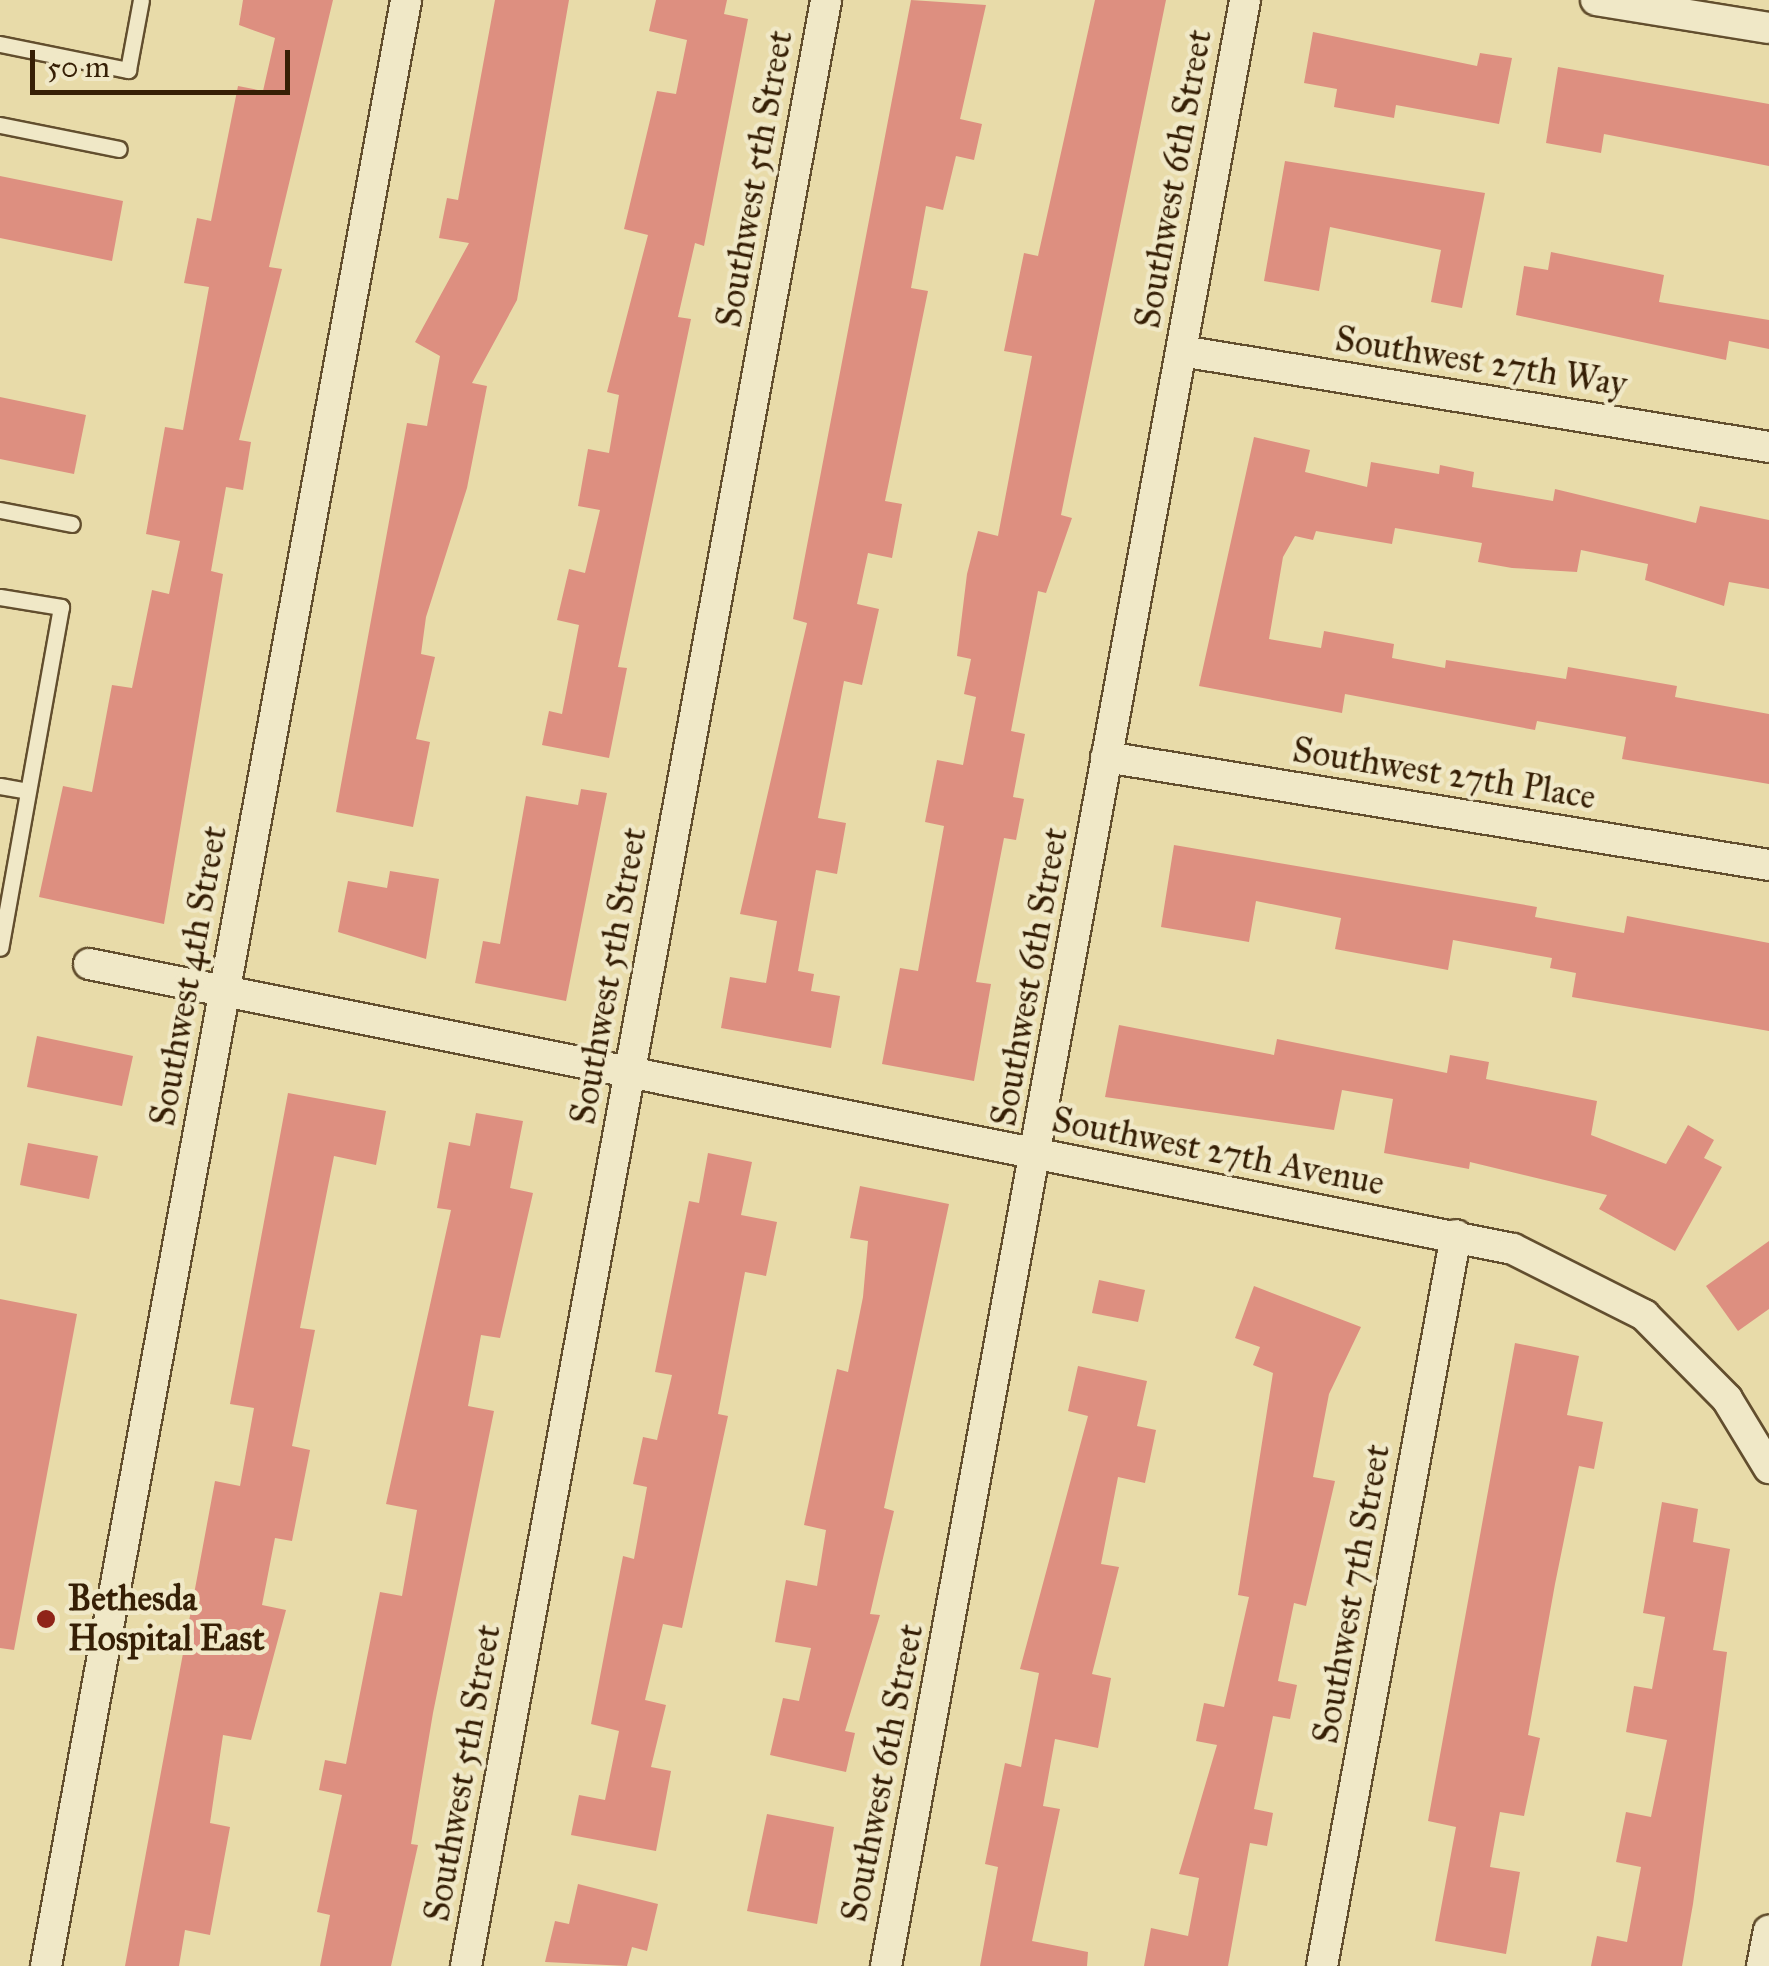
<!DOCTYPE html>
<style>
body{margin:0}
#map{position:relative;width:1769px;height:1966px;overflow:hidden;background:#e8dba9;font-family:"IM FELL Great Primer",serif}
div>[style]{position:absolute}
.building>*{inset:0;background:#dd8f80}
.roads{filter:drop-shadow(2px 0 #624e2e) drop-shadow(-2px 0 #624e2e) drop-shadow(0 2px #624e2e) drop-shadow(0 -2px #624e2e)}
.lane>*{height:15px;margin:-7.5px;padding:0 7.5px;transform-origin:7.5px;border-radius:7.5px;background:#f0e8c7}
.street>*{height:30px;margin:-15px;padding:0 15px;transform-origin:15px;border-radius:15px;background:#f0e8c7}
.dots>*{width:28px;height:28px;translate:-50% -50%;box-sizing:border-box;border:5px solid #f0e8c7;border-radius:50%}
span{translate:-50% -50%;white-space:nowrap;text-align:center;line-height:1.15;-webkit-text-stroke:9px #f0e8c7;paint-order:stroke}
.street-label{font-size:35px;color:#361f05}
.poi-label{font-size:35px;color:#361f05;font-weight:700}
.left{translate:0 -50%;text-align:left}
.scale{position:absolute;left:30px;top:50px;width:260px;height:45px;box-sizing:border-box;border:5px solid #361f05;border-top:0;padding-left:12px;font-size:30px;line-height:35px;white-space:nowrap;color:#361f05;-webkit-text-stroke:8px #f0e8c7;paint-order:stroke}
</style>
<div id="map">
<div class="building">
<div style="clip-path:polygon(243px 0,333px 0,269px 267px,282px 269px,239px 440px,251px 442px,243px 490px,226px 487px,211px 571px,223px 574px,164px 924px,39px 897px,63px 786px,92px 792px,112px 685px,132px 688px,152px 590px,169px 594px,180px 541px,146px 534px,165px 427px,183px 430px,209px 287px,184px 283px,197px 218px,211px 221px,238px 86px,263px 91px,275px 38px,239px 25px)"></div>
<div style="clip-path:polygon(495px 0,569px 0,517px 300px,472px 383px,487px 386px,467px 488px,426px 617px,421px 654px,435px 657px,416px 739px,430px 742px,413px 827px,336px 812px,407px 423px,427px 426px,440px 356px,415px 342px,469px 243px,439px 238px,447px 198px,458px 200px)"></div>
<div style="clip-path:polygon(656px 0,727px 0,724px 14px,748px 19px,704px 246px,695px 243px,678px 317px,691px 319px,618px 667px,627px 668px,609px 758px,542px 745px,549px 711px,562px 714px,579px 625px,557px 620px,569px 569px,585px 573px,600px 510px,578px 506px,588px 449px,609px 453px,619px 395px,607px 392px,648px 235px,624px 229px,657px 91px,676px 94px,687px 40px,649px 31px)"></div>
<div style="clip-path:polygon(911px 0,986px 5px,960px 119px,982px 124px,974px 160px,956px 156px,943px 210px,926px 206px,911px 288px,928px 291px,885px 501px,902px 504px,892px 558px,868px 553px,857px 604px,879px 609px,862px 685px,844px 681px,818px 818px,846px 823px,837px 874px,816px 870px,798px 971px,814px 974px,811px 991px,840px 996px,831px 1048px,721px 1028px,730px 977px,766px 983px,777px 921px,740px 914px,807px 623px,793px 619px)"></div>
<div style="clip-path:polygon(1095px 0,1166px 0,1061px 515px,1072px 518px,1046px 593px,1038px 591px,1011px 731px,1025px 734px,1013px 797px,1024px 799px,1016px 840px,1004px 838px,976px 982px,991px 984px,974px 1081px,882px 1064px,900px 968px,918px 971px,944px 826px,925px 822px,937px 760px,963px 765px,976px 697px,964px 694px,971px 659px,957px 656px,967px 574px,978px 531px,998px 536px,1032px 356px,1004px 351px,1024px 253px,1038px 256px)"></div>
<div style="clip-path:polygon(1313px 32px,1477px 66px,1480px 53px,1512px 58px,1499px 124px,1396px 105px,1394px 118px,1334px 107px,1337px 89px,1304px 83px)"></div>
<div style="clip-path:polygon(1558px 67px,1769px 104px,1769px 166px,1604px 134px,1601px 153px,1546px 143px)"></div>
<div style="clip-path:polygon(1285px 161px,1485px 193px,1462px 308px,1431px 302px,1441px 250px,1330px 227px,1319px 291px,1264px 281px)"></div>
<div style="clip-path:polygon(0 176px,123px 201px,112px 261px,0 238px)"></div>
<div style="clip-path:polygon(1551px 252px,1664px 275px,1659px 302px,1769px 320px,1769px 349px,1729px 341px,1726px 360px,1516px 315px,1524px 266px,1548px 270px)"></div>
<div style="clip-path:polygon(0 397px,86px 415px,74px 474px,0 459px)"></div>
<div style="clip-path:polygon(1254px 437px,1310px 450px,1305px 472px,1367px 487px,1371px 462px,1439px 474px,1440px 465px,1474px 472px,1472px 487px,1553px 501px,1555px 489px,1696px 523px,1700px 506px,1769px 520px,1769px 589px,1729px 582px,1724px 606px,1645px 580px,1648px 564px,1581px 550px,1577px 572px,1512px 568px,1478px 562px,1482px 543px,1395px 528px,1392px 544px,1316px 531px,1313px 540px,1295px 536px,1283px 557px,1269px 639px,1321px 648px,1324px 631px,1394px 644px,1392px 658px,1445px 668px,1446px 660px,1566px 679px,1568px 667px,1677px 686px,1675px 697px,1769px 714px,1769px 784px,1622px 759px,1626px 737px,1537px 721px,1535px 730px,1345px 694px,1342px 713px,1199px 686px)"></div>
<div style="clip-path:polygon(581px 789px,607px 793px,566px 1001px,475px 983px,483px 941px,500px 944px,526px 796px,578px 805px)"></div>
<div style="clip-path:polygon(1174px 845px,1537px 907px,1535px 917px,1624px 933px,1627px 916px,1769px 943px,1769px 1031px,1572px 997px,1576px 973px,1550px 968px,1552px 958px,1453px 940px,1448px 970px,1335px 949px,1341px 918px,1256px 901px,1249px 942px,1161px 927px)"></div>
<div style="clip-path:polygon(390px 871px,439px 879px,426px 959px,338px 932px,348px 881px,387px 888px)"></div>
<div style="clip-path:polygon(1119px 1025px,1274px 1055px,1277px 1039px,1447px 1073px,1450px 1055px,1489px 1062px,1486px 1079px,1597px 1101px,1591px 1135px,1666px 1164px,1688px 1125px,1714px 1140px,1704px 1158px,1722px 1167px,1675px 1251px,1599px 1209px,1607px 1195px,1470px 1162px,1469px 1169px,1384px 1153px,1393px 1099px,1342px 1090px,1334px 1130px,1105px 1097px)"></div>
<div style="clip-path:polygon(37px 1036px,133px 1056px,122px 1106px,27px 1087px)"></div>
<div style="clip-path:polygon(288px 1093px,386px 1111px,376px 1165px,334px 1156px,300px 1328px,315px 1330px,292px 1446px,310px 1450px,292px 1541px,275px 1538px,262px 1605px,286px 1610px,251px 1740px,223px 1735px,210px 1823px,230px 1827px,210px 1935px,185px 1930px,179px 1966px,125px 1966px,215px 1481px,240px 1486px,254px 1408px,230px 1404px)"></div>
<div style="clip-path:polygon(476px 1113px,523px 1121px,510px 1188px,533px 1193px,500px 1338px,481px 1335px,468px 1406px,494px 1411px,433px 1713px,411px 1844px,418px 1845px,391px 1966px,320px 1966px,330px 1915px,317px 1912px,342px 1795px,319px 1790px,325px 1760px,346px 1764px,380px 1592px,402px 1596px,417px 1510px,386px 1504px,451px 1210px,437px 1208px,449px 1142px,470px 1146px)"></div>
<div style="clip-path:polygon(28px 1143px,98px 1156px,89px 1199px,20px 1185px)"></div>
<div style="clip-path:polygon(708px 1153px,752px 1162px,741px 1215px,777px 1222px,766px 1276px,745px 1272px,718px 1414px,728px 1416px,682px 1628px,663px 1624px,645px 1700px,666px 1705px,651px 1767px,671px 1771px,656px 1851px,571px 1835px,579px 1795px,605px 1800px,619px 1731px,591px 1724px,623px 1556px,634px 1559px,647px 1487px,633px 1484px,643px 1437px,657px 1440px,672px 1375px,655px 1372px,689px 1201px,699px 1203px)"></div>
<div style="clip-path:polygon(860px 1186px,949px 1204px,884px 1508px,894px 1511px,870px 1614px,880px 1615px,845px 1731px,855px 1733px,846px 1772px,770px 1755px,783px 1698px,799px 1701px,811px 1648px,775px 1642px,786px 1580px,817px 1586px,826px 1530px,804px 1525px,837px 1369px,848px 1372px,863px 1297px,868px 1241px,850px 1238px)"></div>
<div style="clip-path:polygon(1769px 1241px,1769px 1309px,1738px 1331px,1706px 1286px)"></div>
<div style="clip-path:polygon(1099px 1280px,1145px 1290px,1138px 1322px,1092px 1313px)"></div>
<div style="clip-path:polygon(1254px 1286px,1361px 1327px,1329px 1394px,1313px 1477px,1335px 1481px,1306px 1606px,1294px 1603px,1278px 1681px,1297px 1685px,1290px 1719px,1273px 1716px,1254px 1809px,1273px 1813px,1267px 1846px,1250px 1843px,1228px 1966px,1144px 1966px,1151px 1928px,1188px 1936px,1199px 1878px,1179px 1874px,1217px 1745px,1196px 1741px,1204px 1703px,1224px 1707px,1249px 1597px,1238px 1595px,1273px 1373px,1253px 1365px,1260px 1347px,1235px 1338px)"></div>
<div style="clip-path:polygon(0 1299px,77px 1314px,14px 1650px,0 1648px)"></div>
<div style="clip-path:polygon(1515px 1343px,1579px 1356px,1567px 1415px,1603px 1422px,1594px 1469px,1579px 1466px,1555px 1584px,1528px 1735px,1540px 1738px,1524px 1816px,1500px 1812px,1490px 1867px,1520px 1872px,1506px 1954px,1435px 1941px,1456px 1827px,1428px 1821px)"></div>
<div style="clip-path:polygon(1078px 1366px,1147px 1381px,1137px 1426px,1156px 1430px,1145px 1483px,1118px 1477px,1101px 1564px,1119px 1567px,1092px 1674px,1111px 1678px,1098px 1748px,1055px 1739px,1043px 1806px,1060px 1809px,1032px 1941px,1088px 1952px,1087px 1966px,980px 1966px,998px 1867px,985px 1864px,1005px 1763px,1021px 1767px,1039px 1673px,1020px 1669px,1088px 1416px,1068px 1411px)"></div>
<div style="clip-path:polygon(1662px 1502px,1698px 1509px,1693px 1542px,1730px 1549px,1713px 1650px,1727px 1652px,1693px 1904px,1682px 1966px,1591px 1966px,1597px 1936px,1627px 1942px,1641px 1867px,1616px 1862px,1626px 1812px,1651px 1817px,1667px 1740px,1626px 1732px,1634px 1686px,1652px 1689px,1665px 1617px,1643px 1613px)"></div>
<div style="clip-path:polygon(767px 1814px,834px 1827px,817px 1924px,747px 1911px)"></div>
<div style="clip-path:polygon(578px 1884px,658px 1904px,647px 1951px,632px 1947px,627px 1966px,545px 1962px,555px 1921px,569px 1924px)"></div>
</div>
<div class="roads">
<div class="lane">
<div style="left:0;top:44px;width:131px;rotate:11.5deg"></div>
<div style="left:128px;top:70px;width:71px;rotate:-79.5deg"></div>
<div style="left:0;top:125px;width:121px;rotate:11.4deg"></div>
<div style="left:0;top:510px;width:73px;rotate:11deg"></div>
<div style="left:0;top:597px;width:62px;rotate:9.3deg"></div>
<div style="left:61px;top:607px;width:346px;rotate:100.1deg"></div>
<div style="left:0;top:786px;width:28px;rotate:10deg"></div>
</div>
<div class="street">
<div style="left:1596px;top:0;width:175px;rotate:9.2deg"></div>
<div style="left:1181px;top:351px;width:596px;rotate:9.27deg"></div>
<div style="left:1106px;top:757px;width:672px;rotate:9.25deg"></div>
<div style="left:89px;top:964px;width:1452px;rotate:11.32deg"></div>
<div style="left:1513px;top:1249px;width:147px;rotate:26.7deg"></div>
<div style="left:1644px;top:1315px;width:118px;rotate:45.3deg"></div>
<div style="left:1727px;top:1399px;width:81px;rotate:58.7deg"></div>
<div style="left:46px;top:1966px;width:1999px;rotate:-79.62deg"></div>
<div style="left:466px;top:1966px;width:1999px;rotate:-79.62deg"></div>
<div style="left:886px;top:1966px;width:1999px;rotate:-79.65deg"></div>
<div style="left:1322px;top:1966px;width:743px;rotate:-79.61deg"></div>
<div style="left:1762px;top:1966px;width:36px;rotate:-79deg"></div>
</div>
</div>
<div class="dots">
<div style="left:46px;top:1619px;background:#8f2418"></div>
</div>
<div class="street-label">
<span style="left:755px;top:179px;rotate:-80deg">Southwest 5th Street</span>
<span style="left:1174px;top:179px;rotate:-80deg">Southwest 6th Street</span>
<span style="left:1481px;top:362px;rotate:9deg">Southwest 27th Way</span>
<span style="left:1444px;top:774px;rotate:9deg">Southwest 27th Place</span>
<span style="left:189px;top:976px;rotate:-80deg">Southwest 4th Street</span>
<span style="left:609px;top:976px;rotate:-80deg">Southwest 5th Street</span>
<span style="left:1030px;top:977px;rotate:-80deg">Southwest 6th Street</span>
<span style="left:1218px;top:1152px;rotate:11deg">Southwest 27th Avenue</span>
<span style="left:1352px;top:1594px;rotate:-80deg">Southwest 7th Street</span>
<span style="left:463px;top:1773px;rotate:-80deg">Southwest 5th Street</span>
<span style="left:883px;top:1773px;rotate:-79deg">Southwest 6th Street</span>
</div>
<div class="poi-label">
<span class="left" style="left:68px;top:1619px">Bethesda<br>Hospital East</span>
</div>
<div class="scale">50 m</div>
</div>
